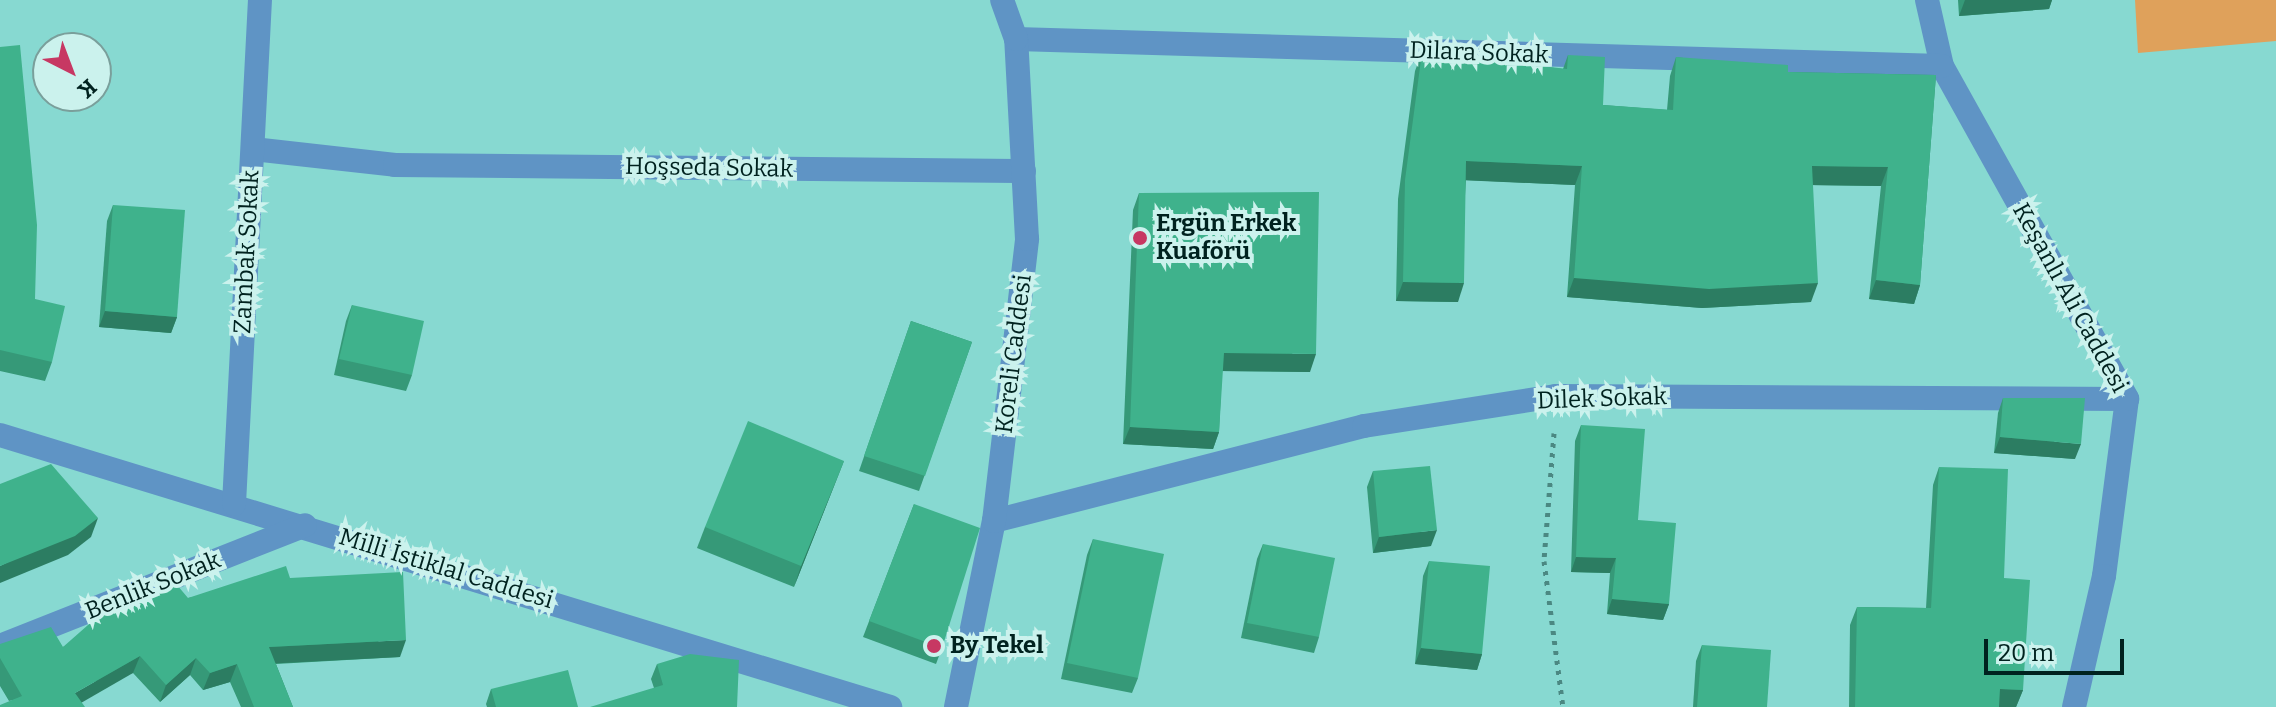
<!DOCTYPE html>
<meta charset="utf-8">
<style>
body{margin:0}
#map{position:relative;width:2276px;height:707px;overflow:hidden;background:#87d9d1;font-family:Bitter,serif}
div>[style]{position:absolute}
.green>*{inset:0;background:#dfa15b}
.path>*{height:5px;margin-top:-2.5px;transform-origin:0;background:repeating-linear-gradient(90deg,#4b8882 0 4px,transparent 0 10px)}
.minor>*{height:24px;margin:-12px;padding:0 12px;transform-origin:12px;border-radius:12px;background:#5f94c5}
.wall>*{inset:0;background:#369978}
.shaded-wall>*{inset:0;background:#2c7d62}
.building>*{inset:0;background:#3fb28c}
.dots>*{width:22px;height:22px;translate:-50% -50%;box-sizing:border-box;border:4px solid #cbf2ed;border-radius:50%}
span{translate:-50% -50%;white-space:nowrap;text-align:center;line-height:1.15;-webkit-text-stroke:8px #cbf2ed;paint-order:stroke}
.street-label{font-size:24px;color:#00221f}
.poi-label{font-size:24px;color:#00221f;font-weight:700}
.left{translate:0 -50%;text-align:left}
.north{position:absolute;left:32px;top:32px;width:80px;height:80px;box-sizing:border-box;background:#cbf2ed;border:2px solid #7a9f9b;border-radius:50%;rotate:138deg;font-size:22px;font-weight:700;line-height:32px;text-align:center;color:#00221f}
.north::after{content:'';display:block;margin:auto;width:28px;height:36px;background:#c73863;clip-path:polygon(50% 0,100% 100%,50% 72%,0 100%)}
.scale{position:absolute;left:1984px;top:639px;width:140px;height:36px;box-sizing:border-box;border:4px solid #00221f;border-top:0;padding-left:10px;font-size:24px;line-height:28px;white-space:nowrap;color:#00221f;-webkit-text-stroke:6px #cbf2ed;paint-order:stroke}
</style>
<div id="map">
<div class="green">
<div style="clip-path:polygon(2135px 0,2276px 0,2276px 41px,2138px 53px)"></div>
</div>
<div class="path">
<div style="left:1554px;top:433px;width:128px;rotate:94.5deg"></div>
<div style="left:1544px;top:561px;width:147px;rotate:82.6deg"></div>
</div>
<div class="minor">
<div style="left:1927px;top:0;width:68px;rotate:77.2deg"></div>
<div style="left:1942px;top:66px;width:381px;rotate:60.9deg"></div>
<div style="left:2127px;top:399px;width:178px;rotate:97.4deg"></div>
<div style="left:2104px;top:576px;width:134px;rotate:102.9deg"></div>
<div style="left:1016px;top:39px;width:926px;rotate:1.67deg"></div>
<div style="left:253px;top:149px;width:143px;rotate:6.4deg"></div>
<div style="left:395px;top:165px;width:629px;rotate:0.55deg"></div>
<div style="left:0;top:435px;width:931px;rotate:16.99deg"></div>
<div style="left:234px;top:504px;width:505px;rotate:-87.05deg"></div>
<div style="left:994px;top:521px;width:382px;rotate:-14.4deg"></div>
<div style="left:1364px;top:426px;width:194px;rotate:-8.9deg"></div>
<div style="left:1556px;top:396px;width:571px;rotate:0.3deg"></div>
<div style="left:0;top:646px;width:328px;rotate:-21.6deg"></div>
<div style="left:956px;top:707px;width:190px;rotate:-78.5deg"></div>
<div style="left:994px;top:521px;width:284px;rotate:-83.3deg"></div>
<div style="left:1027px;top:239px;width:200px;rotate:-93.1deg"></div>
<div style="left:1016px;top:39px;width:41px;rotate:-109.7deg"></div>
</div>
<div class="wall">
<div style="clip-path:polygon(1958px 0,2052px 0,2049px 9px,1959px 16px)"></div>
<div style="clip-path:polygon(0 47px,35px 299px,52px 362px,45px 381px,0 371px)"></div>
<div style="clip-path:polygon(1422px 52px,1563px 69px,1568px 55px,1603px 105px,1667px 110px,1670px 76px,1676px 57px,1788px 72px,1936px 75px,1920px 285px,1914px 304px,1869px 299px,1881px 186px,1813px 185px,1811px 302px,1702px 308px,1567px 297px,1575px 185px,1466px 180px,1458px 302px,1396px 301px,1398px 199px,1415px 71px)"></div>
<div style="clip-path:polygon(1139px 193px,1310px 372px,1222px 371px,1219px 432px,1213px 449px,1123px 444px,1133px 210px)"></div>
<div style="clip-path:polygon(113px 205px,177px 317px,171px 333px,99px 327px,107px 221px)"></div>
<div style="clip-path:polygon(352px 305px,412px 375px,406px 391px,334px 375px,346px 321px)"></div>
<div style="clip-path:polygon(911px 321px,972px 342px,919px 491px,859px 471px)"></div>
<div style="clip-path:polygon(2003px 398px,2075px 459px,1994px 453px,1998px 413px)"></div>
<div style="clip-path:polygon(1581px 425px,1638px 520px,1669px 604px,1663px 620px,1607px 614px,1610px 573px,1571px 572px,1575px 441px)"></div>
<div style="clip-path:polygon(844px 461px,794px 587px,697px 548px,705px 527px)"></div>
<div style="clip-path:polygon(1939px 467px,2004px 578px,2023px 690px,2016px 707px,1849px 707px,1850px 625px,1857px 607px,1926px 608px,1933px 485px)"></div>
<div style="clip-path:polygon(1373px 471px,1431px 546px,1373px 553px,1367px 487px)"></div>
<div style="clip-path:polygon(914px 504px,942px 648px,936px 664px,863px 637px)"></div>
<div style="clip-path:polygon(1093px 539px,1138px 678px,1132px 693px,1061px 679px,1087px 555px)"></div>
<div style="clip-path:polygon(1263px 544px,1319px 637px,1314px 653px,1241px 638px,1257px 559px)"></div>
<div style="clip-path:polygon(1429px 561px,1482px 654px,1477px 670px,1415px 664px,1423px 576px)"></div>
<div style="clip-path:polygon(290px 578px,400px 657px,276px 664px,293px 707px,241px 707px,230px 682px,203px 690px,190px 675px,160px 702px,133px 673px,9px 701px,0 686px,0 644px,63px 647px,142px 600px,188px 598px)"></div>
<div style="clip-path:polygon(1702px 645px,1767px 707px,1693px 707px,1696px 661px)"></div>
<div style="clip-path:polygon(657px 664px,737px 707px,654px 688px,651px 679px)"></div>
<div style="clip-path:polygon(491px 689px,578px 707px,487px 707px,486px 704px)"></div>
</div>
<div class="shaded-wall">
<div style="clip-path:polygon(1965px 0,2052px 0,2049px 9px,1959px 16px)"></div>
<div style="clip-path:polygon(1466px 161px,1582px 166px,1575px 185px,1459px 180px)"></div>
<div style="clip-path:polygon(1812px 166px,1888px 167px,1881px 186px,1805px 185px)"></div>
<div style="clip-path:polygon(1574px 278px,1818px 283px,1811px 302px,1702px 308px,1567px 297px)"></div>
<div style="clip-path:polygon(1876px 280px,1920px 285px,1914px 304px,1869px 299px)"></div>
<div style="clip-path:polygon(1403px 282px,1464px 283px,1458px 302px,1396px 301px)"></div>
<div style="clip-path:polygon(105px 311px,177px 317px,171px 333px,99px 327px)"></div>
<div style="clip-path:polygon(1224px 353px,1316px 354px,1310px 372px,1217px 371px)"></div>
<div style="clip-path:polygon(1130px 427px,1219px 432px,1213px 449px,1123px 444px)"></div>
<div style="clip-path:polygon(2000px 437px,2081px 444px,2075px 459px,1994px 453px)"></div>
<div style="clip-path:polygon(844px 461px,836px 481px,794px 587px,801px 566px)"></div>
<div style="clip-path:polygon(98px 518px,91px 537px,68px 555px,0 583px,0 566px)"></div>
<div style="clip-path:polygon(1437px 530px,1431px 546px,1373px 553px,1379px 537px)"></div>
<div style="clip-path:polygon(1576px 557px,1616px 558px,1610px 573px,1571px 572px)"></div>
<div style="clip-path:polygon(1612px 599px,1669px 604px,1663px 620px,1607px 614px)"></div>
<div style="clip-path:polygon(406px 640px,400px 657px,263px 664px,269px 647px)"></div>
<div style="clip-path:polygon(1421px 648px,1482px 654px,1477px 670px,1415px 664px)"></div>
<div style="clip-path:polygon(140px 656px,133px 673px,74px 707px,75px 693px)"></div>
<div style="clip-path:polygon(196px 658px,190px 675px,160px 702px,166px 685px)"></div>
<div style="clip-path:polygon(237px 664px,230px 682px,203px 690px,210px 673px)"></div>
<div style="clip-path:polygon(2000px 689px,2023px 690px,2016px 707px,1993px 707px)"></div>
</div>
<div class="building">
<div style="clip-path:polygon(20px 45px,37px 225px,35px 299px,65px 306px,52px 362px,0 350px,0 47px)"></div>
<div style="clip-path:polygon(1422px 52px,1567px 69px,1568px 55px,1605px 57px,1603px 105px,1673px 110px,1676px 57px,1788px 65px,1788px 72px,1936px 75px,1920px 285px,1876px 280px,1888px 167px,1812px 166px,1818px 283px,1709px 289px,1574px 278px,1582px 166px,1466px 161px,1464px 283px,1403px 282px,1405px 180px)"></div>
<div style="clip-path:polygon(1319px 192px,1316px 354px,1224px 353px,1219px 432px,1130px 427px,1139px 193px)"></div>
<div style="clip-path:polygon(113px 205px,185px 210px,177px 317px,105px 311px)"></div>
<div style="clip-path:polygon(352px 305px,424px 321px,412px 375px,339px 359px)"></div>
<div style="clip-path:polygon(911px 321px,972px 342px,925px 476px,864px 456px)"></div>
<div style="clip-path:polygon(2003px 398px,2085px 398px,2081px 444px,2000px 437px)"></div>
<div style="clip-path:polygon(748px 421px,844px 461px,801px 566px,705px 527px)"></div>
<div style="clip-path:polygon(1581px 425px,1645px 429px,1638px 520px,1676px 523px,1669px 604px,1612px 599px,1616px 558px,1576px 557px)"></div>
<div style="clip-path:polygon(51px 464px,98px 518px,75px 536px,0 566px,0 484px)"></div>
<div style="clip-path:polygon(1430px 466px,1437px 530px,1379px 537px,1373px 471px)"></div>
<div style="clip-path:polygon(1939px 467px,2008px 469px,2004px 578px,2030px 580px,2023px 690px,2000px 689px,1999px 707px,1855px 707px,1857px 607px,1931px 608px)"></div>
<div style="clip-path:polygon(914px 504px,980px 528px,942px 648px,869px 621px)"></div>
<div style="clip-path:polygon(1093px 539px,1164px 554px,1138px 678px,1067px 663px)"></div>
<div style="clip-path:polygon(1263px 544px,1335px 558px,1319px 637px,1247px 623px)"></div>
<div style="clip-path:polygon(1429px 561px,1490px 566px,1482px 654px,1421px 648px)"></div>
<div style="clip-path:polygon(286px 566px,290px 578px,403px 572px,406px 640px,269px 647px,293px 707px,254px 707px,237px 664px,210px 673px,196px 658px,166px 685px,140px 656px,75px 693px,85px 707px,0 707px,0 705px,22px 696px,0 658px,0 644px,51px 627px,63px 647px,113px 603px,136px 593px,142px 600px,172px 579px,188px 598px)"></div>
<div style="clip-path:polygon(1702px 645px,1771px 650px,1767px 707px,1697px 707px)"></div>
<div style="clip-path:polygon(690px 654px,739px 660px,737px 707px,590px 707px,663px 685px,657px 664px)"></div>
<div style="clip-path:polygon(568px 670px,578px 707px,496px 707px,491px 689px)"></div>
</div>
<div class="dots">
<div style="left:1140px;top:238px;background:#c73863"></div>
<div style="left:934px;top:646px;background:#c73863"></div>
</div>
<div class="street-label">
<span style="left:1479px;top:53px;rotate:2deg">Dilara Sokak</span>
<span style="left:709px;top:168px;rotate:1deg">Hoşseda Sokak</span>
<span style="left:247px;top:252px;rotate:-87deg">Zambak Sokak</span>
<span style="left:2070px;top:298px;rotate:61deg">Keşanlı Ali Caddesi</span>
<span style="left:1014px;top:354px;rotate:-83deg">Koreli Caddesi</span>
<span style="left:1602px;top:399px;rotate:-2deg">Dilek Sokak</span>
<span style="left:446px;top:569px;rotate:17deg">Milli İstiklal Caddesi</span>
<span style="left:153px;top:586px;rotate:-22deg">Benlik Sokak</span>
</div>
<div class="poi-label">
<span class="left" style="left:1156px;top:238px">Ergün Erkek<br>Kuaförü</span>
<span class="left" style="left:950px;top:646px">By Tekel</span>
</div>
<div class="north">K</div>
<div class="scale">20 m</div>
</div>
